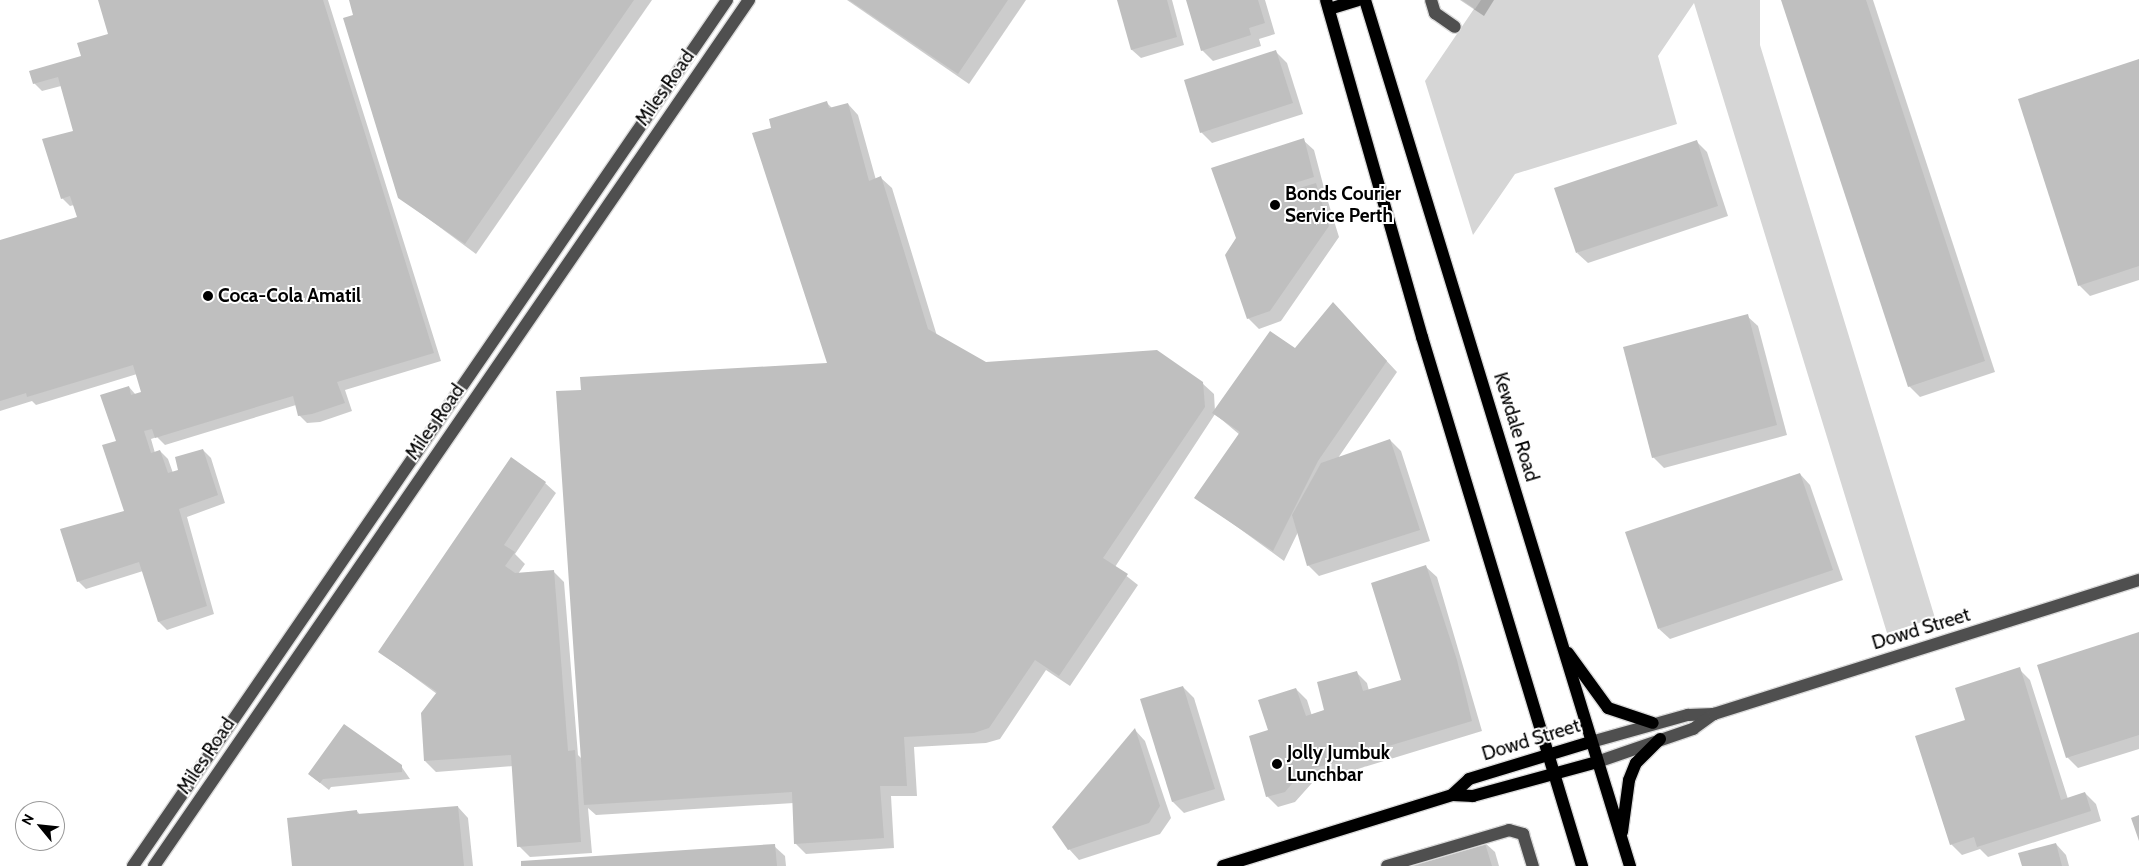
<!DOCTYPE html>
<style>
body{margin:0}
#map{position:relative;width:2139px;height:866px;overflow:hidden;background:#fff;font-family:Cabin,sans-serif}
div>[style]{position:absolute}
.green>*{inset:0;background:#d6d6d6}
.shadow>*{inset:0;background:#0003}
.building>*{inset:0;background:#bfbfbf}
.roads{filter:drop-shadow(1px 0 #dbdbdb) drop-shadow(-1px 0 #dbdbdb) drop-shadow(0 1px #dbdbdb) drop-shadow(0 -1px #dbdbdb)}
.minor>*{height:12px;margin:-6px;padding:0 6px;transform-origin:6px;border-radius:6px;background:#4f4f4f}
.major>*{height:12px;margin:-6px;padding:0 6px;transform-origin:6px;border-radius:6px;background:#000}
.dots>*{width:14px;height:14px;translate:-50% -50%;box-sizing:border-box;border:2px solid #fff;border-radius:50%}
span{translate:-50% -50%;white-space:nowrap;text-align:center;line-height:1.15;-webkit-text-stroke:4px #fff;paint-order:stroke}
.street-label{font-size:19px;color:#000}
.poi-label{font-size:19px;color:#000;font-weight:700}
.left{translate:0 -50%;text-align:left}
.north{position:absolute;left:15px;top:801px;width:50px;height:50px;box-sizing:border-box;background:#fff;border:1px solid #999;border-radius:50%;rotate:298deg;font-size:14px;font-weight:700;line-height:20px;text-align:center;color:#000}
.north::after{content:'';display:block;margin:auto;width:18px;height:22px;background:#000;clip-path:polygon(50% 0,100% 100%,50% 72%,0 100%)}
</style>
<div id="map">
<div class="green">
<div style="clip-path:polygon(1480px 0,1760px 0,1760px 45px,1935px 618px,1887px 633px,1694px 3px,1658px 56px,1677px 124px,1515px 174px,1473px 235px,1425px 81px)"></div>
</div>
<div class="shadow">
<div style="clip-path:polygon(100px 0,328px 0,441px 361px,345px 390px,352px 411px,320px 422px,307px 423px,299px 415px,296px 405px,165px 445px,157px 437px,151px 439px,155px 453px,160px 451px,168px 459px,173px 473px,180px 471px,203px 450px,211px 458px,225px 503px,187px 517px,214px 614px,167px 630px,159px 622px,143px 571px,86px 589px,78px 581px,126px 512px,118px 442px,129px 387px,136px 395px,143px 392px,137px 374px,36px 405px,32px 401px,0 411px,0 241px,78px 218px,74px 205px,70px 206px,62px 198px,75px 132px,61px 86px,42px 91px,34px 83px,83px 57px,110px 35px)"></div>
<div style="clip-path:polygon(350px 0,652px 0,476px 254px,399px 197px)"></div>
<div style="clip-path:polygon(847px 0,1026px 0,969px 84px)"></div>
<div style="clip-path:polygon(1118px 0,1172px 0,1184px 45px,1141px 58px,1132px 50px)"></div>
<div style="clip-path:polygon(1187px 0,1265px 0,1275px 34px,1259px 39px,1261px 46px,1213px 61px,1202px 50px)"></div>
<div style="clip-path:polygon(1460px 0,1494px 0,1484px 16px)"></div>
<div style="clip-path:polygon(1783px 0,1873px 0,1995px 372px,1920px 397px,1909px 386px)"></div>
<div style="clip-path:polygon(1276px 52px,1287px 63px,1303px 114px,1212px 143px,1201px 132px)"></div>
<div style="clip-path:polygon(2139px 60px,2139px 280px,2090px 296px,2079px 285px)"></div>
<div style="clip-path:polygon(826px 102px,832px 108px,848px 104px,858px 115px,876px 180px,881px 178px,892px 188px,937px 336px,986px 364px,1202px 383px,1214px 394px,1215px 411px,1343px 314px,1397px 372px,1338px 458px,1390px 440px,1401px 451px,1430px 541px,1319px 576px,1308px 565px,1298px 532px,1284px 561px,1196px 497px,1240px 435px,1215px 414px,1115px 567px,1138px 585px,1070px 686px,1046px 670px,1000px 739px,986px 743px,914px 747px,917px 796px,891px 796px,894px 848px,806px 854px,795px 843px,794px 803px,596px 815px,588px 808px,592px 853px,530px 857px,519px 846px,513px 766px,436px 772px,425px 761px,437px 694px,380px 652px,545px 483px,556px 493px,515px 554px,525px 564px,518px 574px,553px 571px,564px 582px,578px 755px,582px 759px,583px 391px,829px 364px,773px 128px)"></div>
<div style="clip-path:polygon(1303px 140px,1314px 150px,1324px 188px,1320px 189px,1326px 195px,1339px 237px,1281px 321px,1259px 329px,1248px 318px,1226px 255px)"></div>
<div style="clip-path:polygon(1696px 141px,1707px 152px,1728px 216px,1588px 263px,1577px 253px)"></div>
<div style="clip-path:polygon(1747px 316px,1758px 326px,1787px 435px,1664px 468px,1653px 457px)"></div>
<div style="clip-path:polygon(1800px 474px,1810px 485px,1843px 580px,1670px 639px,1659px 629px)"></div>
<div style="clip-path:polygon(1426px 567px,1437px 577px,1482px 731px,1312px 783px,1295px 802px,1278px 807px,1267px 796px,1270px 730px,1296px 689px,1307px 700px,1312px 716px,1325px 711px,1356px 672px,1367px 683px,1369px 691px,1403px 681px)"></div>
<div style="clip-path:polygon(2139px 634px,2139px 749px,2078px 768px,2067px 757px)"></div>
<div style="clip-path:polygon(2019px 669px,2030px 680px,2068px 799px,2085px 793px,2096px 804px,2101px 821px,1988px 857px,1980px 849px,1962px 855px,1951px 844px,1967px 721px)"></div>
<div style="clip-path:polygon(1183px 687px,1194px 698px,1225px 800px,1184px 813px,1173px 802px,1142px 700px)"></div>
<div style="clip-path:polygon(1135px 730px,1145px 741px,1171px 818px,1160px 834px,1079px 860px,1069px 849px)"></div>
<div style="clip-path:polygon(401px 766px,410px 779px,331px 787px,329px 790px,309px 774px)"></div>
<div style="clip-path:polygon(458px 807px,468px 818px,473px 866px,293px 866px,357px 811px,360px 815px)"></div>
<div style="clip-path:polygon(1484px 842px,1495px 852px,1499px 866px,1403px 866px)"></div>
<div style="clip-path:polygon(2056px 844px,2066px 855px,2069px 866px,2023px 866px)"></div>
<div style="clip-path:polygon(774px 846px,785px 856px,786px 866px,522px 866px)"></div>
</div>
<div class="building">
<div style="clip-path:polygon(98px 0,323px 0,434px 353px,337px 382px,345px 403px,312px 414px,298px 416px,293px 396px,155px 438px,152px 429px,144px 431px,151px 453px,160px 450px,168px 473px,178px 470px,175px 457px,203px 449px,218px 495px,179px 509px,207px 606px,158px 622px,139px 562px,77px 582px,60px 529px,124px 511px,102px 445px,116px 441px,100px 395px,129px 386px,131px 395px,141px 392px,133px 365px,27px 397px,26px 393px,0 401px,0 240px,77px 217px,70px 196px,61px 199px,42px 139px,73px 131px,58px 77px,33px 84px,29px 71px,81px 56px,77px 43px,108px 34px)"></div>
<div style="clip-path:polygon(349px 0,634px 0,465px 244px,398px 198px,343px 18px,353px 15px)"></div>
<div style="clip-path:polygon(849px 0,1008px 0,958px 74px)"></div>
<div style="clip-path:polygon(1117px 0,1167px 0,1177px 37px,1131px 50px)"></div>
<div style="clip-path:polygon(1186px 0,1258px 0,1265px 23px,1249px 28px,1251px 35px,1201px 51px)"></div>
<div style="clip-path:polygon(1462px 0,1481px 0,1475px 9px)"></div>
<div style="clip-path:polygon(1781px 0,1866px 0,1985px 361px,1908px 387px)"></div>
<div style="clip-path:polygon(1276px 50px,1293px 103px,1200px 133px,1184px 80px)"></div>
<div style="clip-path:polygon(2139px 59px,2139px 266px,2078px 286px,2018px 99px)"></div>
<div style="clip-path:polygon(827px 101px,829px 108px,848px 103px,869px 181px,881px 176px,928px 329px,986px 362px,1157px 350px,1203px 382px,1205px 407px,1103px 558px,1128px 574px,1059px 676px,1035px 660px,989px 728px,974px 733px,904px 737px,907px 786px,880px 786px,884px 838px,794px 844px,792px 792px,584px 805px,556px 391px,581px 390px,580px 377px,827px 363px,752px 133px,771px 128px,769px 119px)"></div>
<div style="clip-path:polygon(1304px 138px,1314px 177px,1285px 186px,1286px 192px,1316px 183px,1329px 226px,1270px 311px,1247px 319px,1225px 255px,1236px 238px,1211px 168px)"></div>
<div style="clip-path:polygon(1697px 140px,1718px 206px,1576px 253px,1554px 188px)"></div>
<div style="clip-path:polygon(1333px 302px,1387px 361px,1318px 461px,1273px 551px,1194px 498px,1240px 432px,1212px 413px,1270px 331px,1295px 348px)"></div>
<div style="clip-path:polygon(1748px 314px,1777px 425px,1652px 458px,1623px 347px)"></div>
<div style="clip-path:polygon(1390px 439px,1420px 530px,1307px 566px,1292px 515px,1321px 463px)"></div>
<div style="clip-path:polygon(511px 457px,546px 482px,504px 545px,515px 552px,505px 566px,515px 573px,554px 570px,568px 751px,575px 750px,581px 842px,517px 847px,511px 755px,424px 761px,421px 713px,437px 692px,378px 652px)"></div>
<div style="clip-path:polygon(1800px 473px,1833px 570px,1658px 629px,1625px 532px)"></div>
<div style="clip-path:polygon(1426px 565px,1457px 660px,1472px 721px,1302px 772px,1285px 792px,1266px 797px,1249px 736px,1268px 730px,1258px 700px,1296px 688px,1306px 716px,1324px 710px,1317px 682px,1357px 671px,1363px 691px,1401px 680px,1371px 583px)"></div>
<div style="clip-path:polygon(2139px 632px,2139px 735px,2066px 758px,2037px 665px)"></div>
<div style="clip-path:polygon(2020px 667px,2061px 800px,2085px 792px,2091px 811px,1977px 847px,1974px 837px,1950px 845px,1915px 736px,1965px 720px,1955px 688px)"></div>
<div style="clip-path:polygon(1183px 686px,1215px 789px,1172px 802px,1140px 699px)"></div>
<div style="clip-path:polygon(344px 724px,402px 765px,402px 772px,323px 779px,320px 783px,308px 774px)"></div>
<div style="clip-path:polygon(1135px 728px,1160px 806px,1149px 823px,1068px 850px,1052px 827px)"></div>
<div style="clip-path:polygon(458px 806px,464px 866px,292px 866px,287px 818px,357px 810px,357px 814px)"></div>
<div style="clip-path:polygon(2139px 815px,2139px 841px,2131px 818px)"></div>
<div style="clip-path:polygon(1484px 840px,1492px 866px,1400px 866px)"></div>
<div style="clip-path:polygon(2056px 843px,2062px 866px,2022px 866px,2018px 853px)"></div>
<div style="clip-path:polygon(775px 844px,777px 866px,521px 866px,521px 861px)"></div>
</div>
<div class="roads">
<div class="minor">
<div style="left:1431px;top:0;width:14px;rotate:73deg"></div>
<div style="left:1435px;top:13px;width:24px;rotate:35deg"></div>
<div style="left:1591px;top:742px;width:101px;rotate:-15.6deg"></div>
<div style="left:1688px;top:715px;width:26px;rotate:-2deg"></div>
<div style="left:1597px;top:762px;width:102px;rotate:-19deg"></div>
<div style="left:1693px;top:729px;width:26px;rotate:-36deg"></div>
<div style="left:1714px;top:714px;width:446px;rotate:-17.5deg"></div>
<div style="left:133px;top:866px;width:1050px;rotate:-55.55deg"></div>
<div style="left:154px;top:866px;width:1051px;rotate:-55.51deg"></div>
<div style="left:1387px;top:866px;width:127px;rotate:-16.4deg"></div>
<div style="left:1509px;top:830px;width:15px;rotate:16deg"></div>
<div style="left:1523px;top:834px;width:34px;rotate:73deg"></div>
</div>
<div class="major">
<div style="left:1326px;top:0;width:350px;rotate:74.1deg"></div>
<div style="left:1422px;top:337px;width:553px;rotate:73.17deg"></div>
<div style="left:1365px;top:0;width:906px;rotate:72.99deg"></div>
<div style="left:1329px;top:9px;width:30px;rotate:-17deg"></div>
<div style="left:1568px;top:653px;width:68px;rotate:54deg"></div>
<div style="left:1608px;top:708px;width:47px;rotate:18.4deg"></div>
<div style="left:1452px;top:795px;width:23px;rotate:-43deg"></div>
<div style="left:1469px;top:779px;width:127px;rotate:-16.9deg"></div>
<div style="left:1622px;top:832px;width:52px;rotate:-82.3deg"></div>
<div style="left:1629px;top:780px;width:18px;rotate:-68deg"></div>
<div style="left:1636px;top:763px;width:34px;rotate:-45deg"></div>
<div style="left:1223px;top:866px;width:240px;rotate:-17.2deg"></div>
<div style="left:1452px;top:795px;width:21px;rotate:3deg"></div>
<div style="left:1473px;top:796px;width:129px;rotate:-15.3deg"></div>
</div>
</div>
<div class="dots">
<div style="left:1275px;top:205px;background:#000"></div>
<div style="left:208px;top:296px;background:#000"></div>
<div style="left:1277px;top:764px;background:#000"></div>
</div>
<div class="street-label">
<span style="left:665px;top:88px;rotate:-55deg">Miles Road</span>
<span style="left:435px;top:422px;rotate:-55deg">Miles Road</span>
<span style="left:1516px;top:427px;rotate:73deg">Kewdale Road</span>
<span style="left:1921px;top:629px;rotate:-17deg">Dowd Street</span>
<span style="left:1531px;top:740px;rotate:-17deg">Dowd Street</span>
<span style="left:206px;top:756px;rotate:-56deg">Miles Road</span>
</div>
<div class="poi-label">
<span class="left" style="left:1285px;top:205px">Bonds Courier<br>Service Perth</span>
<span class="left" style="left:218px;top:296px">Coca-Cola Amatil</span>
<span class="left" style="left:1287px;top:764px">Jolly Jumbuk<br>Lunchbar</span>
</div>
<div class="north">N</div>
</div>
